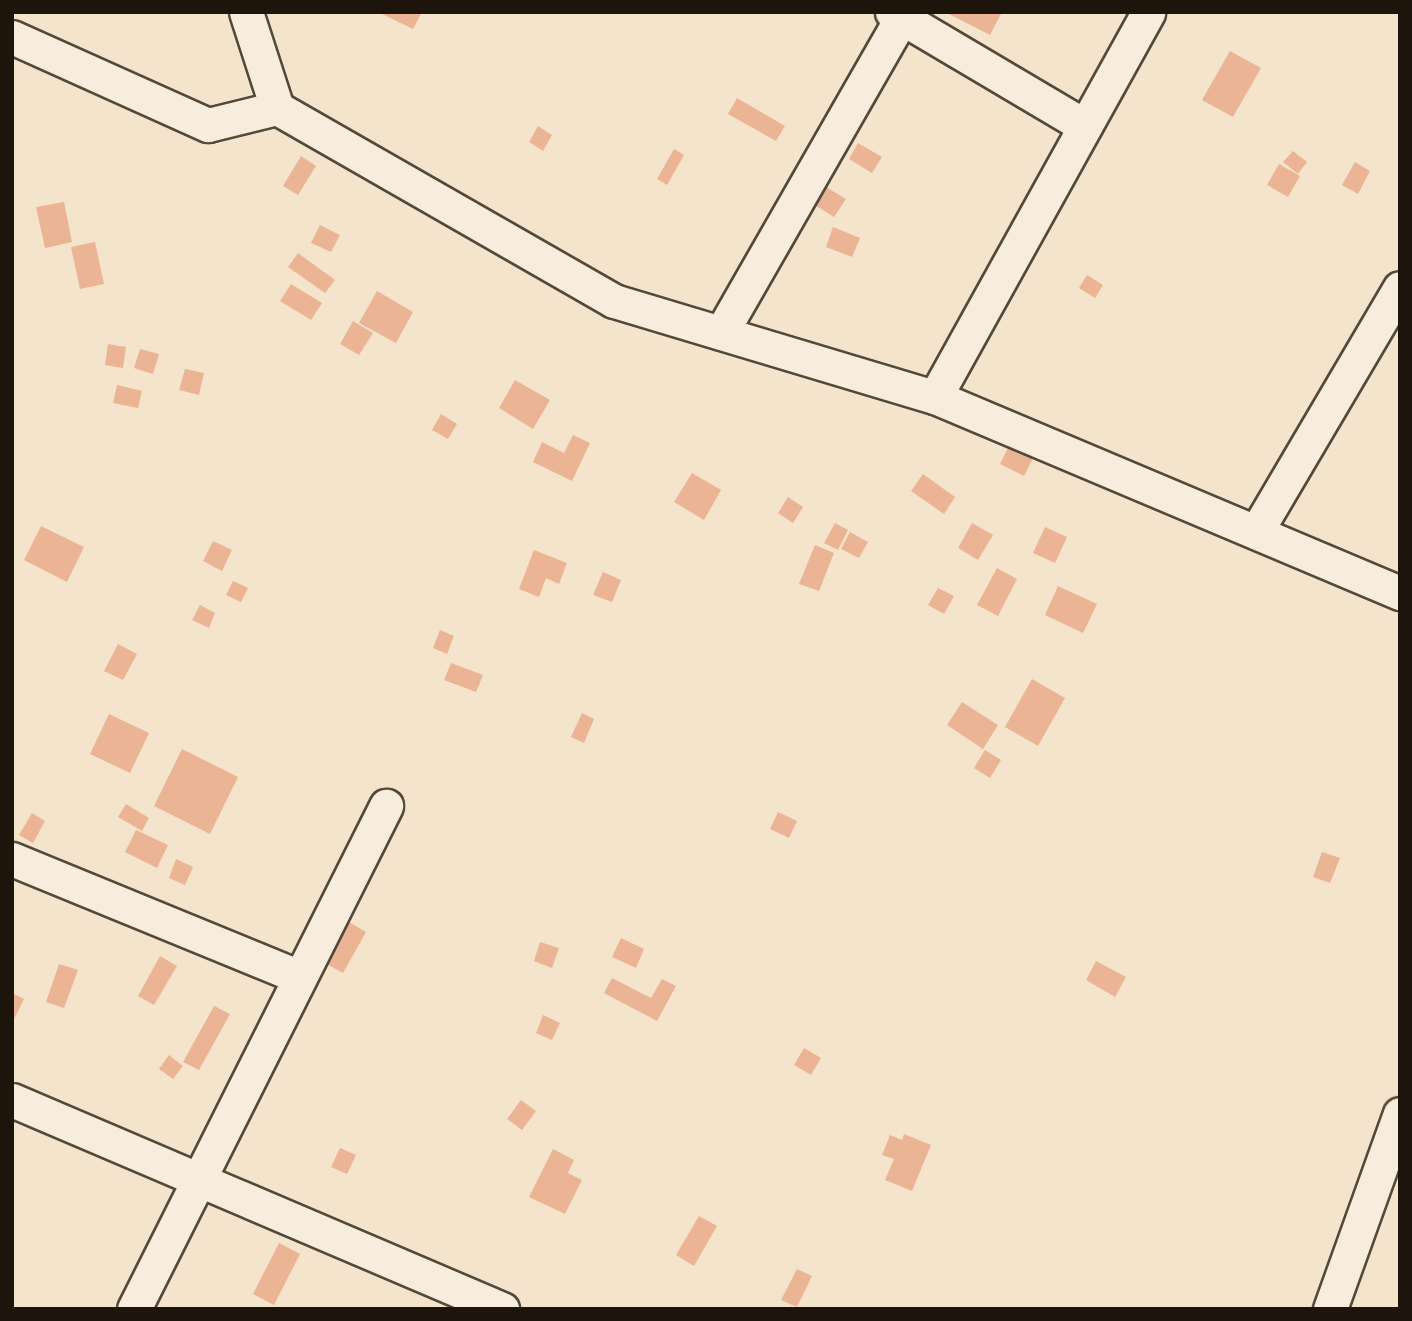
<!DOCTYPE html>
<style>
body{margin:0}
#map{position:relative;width:1412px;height:1321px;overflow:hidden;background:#f4e4cb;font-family:"Gentium Book Plus",serif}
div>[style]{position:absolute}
.building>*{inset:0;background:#eab495}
.roads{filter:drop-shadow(2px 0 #53493b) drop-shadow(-2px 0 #53493b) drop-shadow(0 2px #53493b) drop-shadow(0 -2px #53493b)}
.street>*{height:33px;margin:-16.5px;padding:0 16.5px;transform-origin:16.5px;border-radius:16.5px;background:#f8eddd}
span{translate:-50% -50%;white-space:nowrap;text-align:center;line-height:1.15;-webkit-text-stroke:6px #f8eddd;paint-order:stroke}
.frame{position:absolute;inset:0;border:14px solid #1d150b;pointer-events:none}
</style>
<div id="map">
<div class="building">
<div style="clip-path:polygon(378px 12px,422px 12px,413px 29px)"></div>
<div style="clip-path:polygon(945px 12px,1002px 12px,990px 35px)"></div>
<div style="clip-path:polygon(1230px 51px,1261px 68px,1233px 117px,1202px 100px)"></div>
<div style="clip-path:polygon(737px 98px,785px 126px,776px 141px,728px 114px)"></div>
<div style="clip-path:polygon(538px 126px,552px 135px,543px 151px,529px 142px)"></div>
<div style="clip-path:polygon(858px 143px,882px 157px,872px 173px,849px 159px)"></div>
<div style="clip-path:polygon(674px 149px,684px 155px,667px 185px,657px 179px)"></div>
<div style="clip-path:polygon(1293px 151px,1307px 162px,1298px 174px,1283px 162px)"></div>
<div style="clip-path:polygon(301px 156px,316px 166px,298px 195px,283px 186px)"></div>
<div style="clip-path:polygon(1355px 162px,1370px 171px,1358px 194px,1342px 185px)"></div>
<div style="clip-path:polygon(1279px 164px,1300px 176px,1288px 197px,1267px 185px)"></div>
<div style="clip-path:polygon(821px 184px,846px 199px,834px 217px,810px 202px)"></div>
<div style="clip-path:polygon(64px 202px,72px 242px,45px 248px,36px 207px)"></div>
<div style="clip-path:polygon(320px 225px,340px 235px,331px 252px,311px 243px)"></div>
<div style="clip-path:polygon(833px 227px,860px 238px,852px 257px,826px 247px)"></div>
<div style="clip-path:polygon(95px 242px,104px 284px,80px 289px,71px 247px)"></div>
<div style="clip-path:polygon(298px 253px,335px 280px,325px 293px,288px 267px)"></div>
<div style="clip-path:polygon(1087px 275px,1103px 285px,1095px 298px,1079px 288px)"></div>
<div style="clip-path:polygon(291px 284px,322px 303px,311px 320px,280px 301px)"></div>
<div style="clip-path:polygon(377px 291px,413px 312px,396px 343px,359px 323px)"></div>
<div style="clip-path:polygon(353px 321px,373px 333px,359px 355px,340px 344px)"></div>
<div style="clip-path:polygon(108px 344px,126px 347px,123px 368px,105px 365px)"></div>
<div style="clip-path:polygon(140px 349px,159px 354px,153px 374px,134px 368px)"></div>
<div style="clip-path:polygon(185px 369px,204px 373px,199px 395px,179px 390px)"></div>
<div style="clip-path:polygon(515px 380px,550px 400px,533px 429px,499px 408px)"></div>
<div style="clip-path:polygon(117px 385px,142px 391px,138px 408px,113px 403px)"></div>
<div style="clip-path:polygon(441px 414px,457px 424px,448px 439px,432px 430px)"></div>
<div style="clip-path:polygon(573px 435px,590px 443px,572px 481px,533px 462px,542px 442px,564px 453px)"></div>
<div style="clip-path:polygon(1010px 444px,1034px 456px,1024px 476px,1000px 464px)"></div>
<div style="clip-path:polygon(692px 473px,721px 490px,704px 520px,674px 502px)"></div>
<div style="clip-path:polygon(923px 474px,955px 497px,944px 514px,911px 491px)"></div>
<div style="clip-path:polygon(788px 497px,803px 507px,793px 523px,778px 513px)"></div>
<div style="clip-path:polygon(835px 523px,848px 530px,838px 550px,824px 543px)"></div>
<div style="clip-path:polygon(972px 523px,993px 535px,978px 560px,958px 548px)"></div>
<div style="clip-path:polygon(41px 526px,84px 547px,67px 582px,24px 560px)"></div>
<div style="clip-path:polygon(1045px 527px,1067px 537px,1055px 563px,1033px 553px)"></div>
<div style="clip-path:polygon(850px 532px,868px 542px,859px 558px,841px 549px)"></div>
<div style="clip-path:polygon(213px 541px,232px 550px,222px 571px,203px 561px)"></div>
<div style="clip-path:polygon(815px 545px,834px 553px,819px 591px,799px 584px)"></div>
<div style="clip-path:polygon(534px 550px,567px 563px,559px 584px,546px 578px,539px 597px,519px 589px)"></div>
<div style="clip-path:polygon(997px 568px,1017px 579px,998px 616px,977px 605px)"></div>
<div style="clip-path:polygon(603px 572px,621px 580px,612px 602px,593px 595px)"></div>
<div style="clip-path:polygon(233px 581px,248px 588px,241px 602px,226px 595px)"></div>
<div style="clip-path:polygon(1058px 586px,1097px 604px,1083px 633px,1045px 615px)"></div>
<div style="clip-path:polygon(938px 588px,954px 596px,944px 614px,928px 605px)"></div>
<div style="clip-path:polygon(200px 605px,215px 613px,209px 628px,192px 620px)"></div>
<div style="clip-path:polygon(440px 630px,454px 636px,447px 654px,433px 648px)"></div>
<div style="clip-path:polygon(118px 644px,137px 654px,123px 680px,104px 671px)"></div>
<div style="clip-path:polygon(451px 663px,483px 675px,476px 692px,444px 680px)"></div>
<div style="clip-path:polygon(1032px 679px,1065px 698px,1038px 746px,1005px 727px)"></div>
<div style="clip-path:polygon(962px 702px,998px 725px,983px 749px,947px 725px)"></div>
<div style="clip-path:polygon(582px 713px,594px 719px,584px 743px,571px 737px)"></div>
<div style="clip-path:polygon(109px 714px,149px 733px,130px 773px,90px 754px)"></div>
<div style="clip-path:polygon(182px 749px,238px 777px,210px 834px,154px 806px)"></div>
<div style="clip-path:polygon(985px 750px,1001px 760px,990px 778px,974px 768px)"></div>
<div style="clip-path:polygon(126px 804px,149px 818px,142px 831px,118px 817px)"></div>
<div style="clip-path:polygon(778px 812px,797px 821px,789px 838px,770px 829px)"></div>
<div style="clip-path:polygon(32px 813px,45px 821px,33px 843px,19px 835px)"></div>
<div style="clip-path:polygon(136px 830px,168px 845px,157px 868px,125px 852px)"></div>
<div style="clip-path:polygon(1322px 852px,1340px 858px,1330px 883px,1313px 877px)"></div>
<div style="clip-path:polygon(176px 859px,193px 867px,185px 885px,169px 878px)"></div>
<div style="clip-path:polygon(330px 911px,366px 932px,343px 973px,307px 953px)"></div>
<div style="clip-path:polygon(621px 938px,644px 949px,636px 968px,612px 957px)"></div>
<div style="clip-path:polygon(540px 942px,559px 948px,552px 968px,534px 961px)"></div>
<div style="clip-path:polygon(160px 956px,177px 966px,154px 1005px,138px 996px)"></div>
<div style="clip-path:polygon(1096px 961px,1126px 977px,1115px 997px,1086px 980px)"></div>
<div style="clip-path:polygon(59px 964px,78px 970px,64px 1008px,46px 1002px)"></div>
<div style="clip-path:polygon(612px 978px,651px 998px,662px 979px,676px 986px,657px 1021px,604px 993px)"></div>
<div style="clip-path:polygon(14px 994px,24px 999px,12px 1023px,12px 997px)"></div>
<div style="clip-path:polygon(214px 1006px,230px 1014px,199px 1070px,183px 1062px)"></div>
<div style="clip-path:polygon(543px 1015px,560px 1023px,552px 1040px,536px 1033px)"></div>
<div style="clip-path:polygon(804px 1048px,821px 1058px,811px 1075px,794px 1065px)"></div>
<div style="clip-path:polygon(169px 1055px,183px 1066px,173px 1079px,159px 1069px)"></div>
<div style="clip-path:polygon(521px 1100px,536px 1111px,522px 1130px,507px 1119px)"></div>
<div style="clip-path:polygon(904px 1134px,931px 1145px,912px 1191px,885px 1180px,894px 1159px,882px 1155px,890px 1135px,902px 1140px)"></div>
<div style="clip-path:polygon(340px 1148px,356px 1155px,347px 1174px,331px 1167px)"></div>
<div style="clip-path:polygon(553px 1149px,574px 1160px,568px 1173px,582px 1180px,565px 1214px,529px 1197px)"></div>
<div style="clip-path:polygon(699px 1216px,717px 1226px,694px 1266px,676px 1255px)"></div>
<div style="clip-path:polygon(279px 1243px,300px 1254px,274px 1305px,253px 1294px)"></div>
<div style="clip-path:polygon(797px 1269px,812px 1276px,797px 1307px,781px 1300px)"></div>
</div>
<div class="roads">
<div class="street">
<div style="left:246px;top:12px;width:101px;rotate:72.1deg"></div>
<div style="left:277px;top:108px;width:388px;rotate:29.8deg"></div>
<div style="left:614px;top:301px;width:335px;rotate:16.7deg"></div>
<div style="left:935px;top:397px;width:505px;rotate:22.86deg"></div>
<div style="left:892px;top:12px;width:224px;rotate:30.6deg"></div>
<div style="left:12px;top:37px;width:215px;rotate:24.2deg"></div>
<div style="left:208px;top:125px;width:71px;rotate:-13.8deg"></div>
<div style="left:721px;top:333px;width:370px;rotate:-60.2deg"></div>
<div style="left:935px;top:397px;width:440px;rotate:-61deg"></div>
<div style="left:1256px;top:532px;width:283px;rotate:-59.5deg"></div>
<div style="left:12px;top:859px;width:311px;rotate:22.3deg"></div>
<div style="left:12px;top:1100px;width:533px;rotate:23.1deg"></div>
<div style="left:134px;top:1309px;width:563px;rotate:-63.39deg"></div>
<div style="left:1330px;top:1309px;width:207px;rotate:-70.3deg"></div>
</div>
</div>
<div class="frame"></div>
</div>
